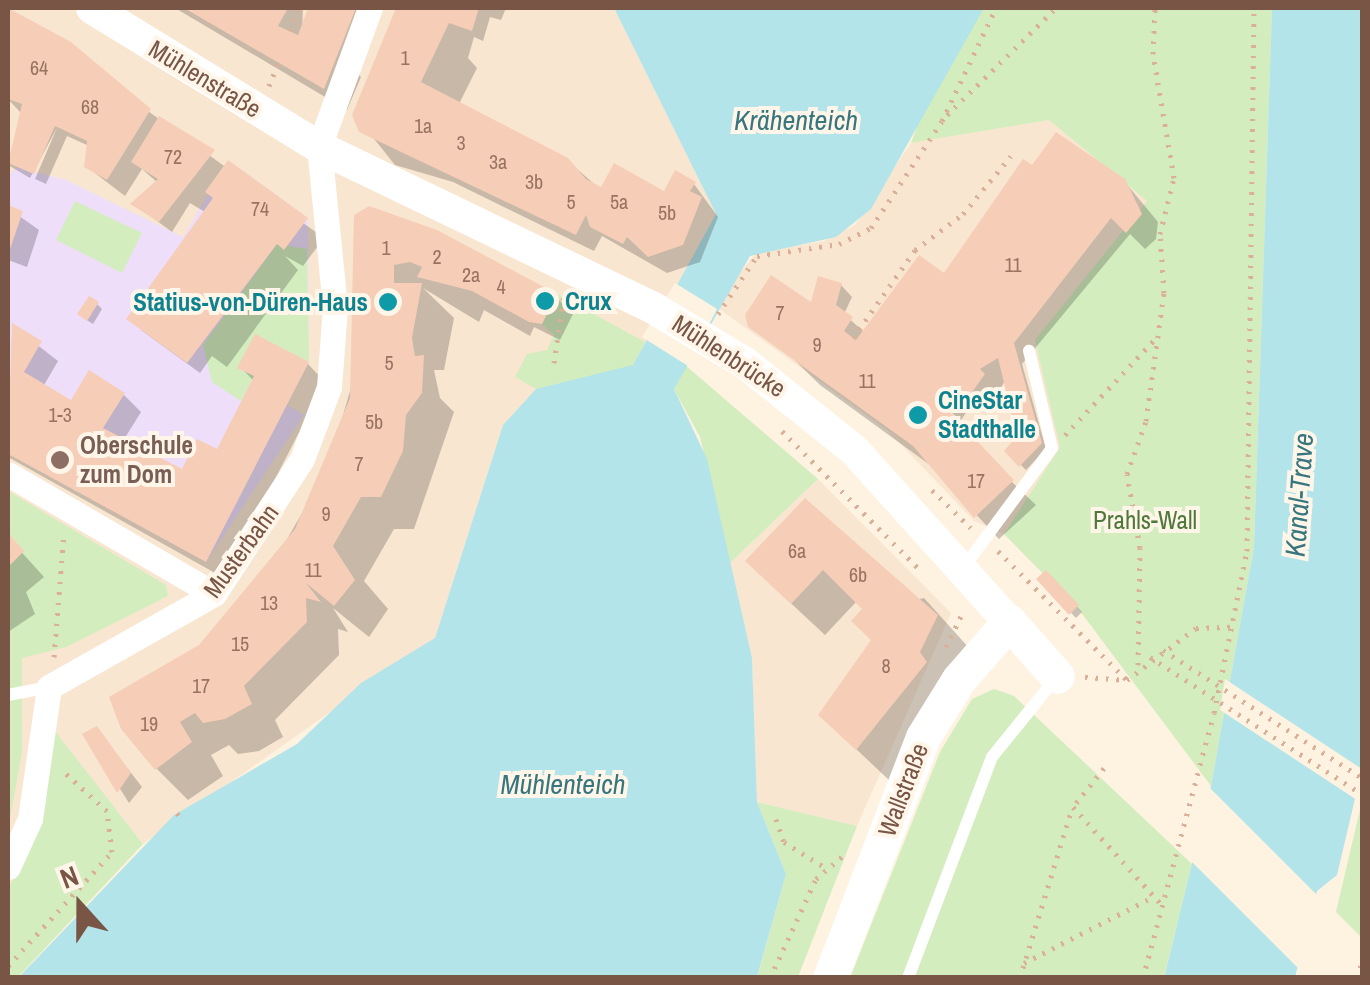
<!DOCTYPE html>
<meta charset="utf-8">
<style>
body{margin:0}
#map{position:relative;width:1370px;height:985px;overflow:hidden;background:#fef2e1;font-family:"Archivo Narrow",sans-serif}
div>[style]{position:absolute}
.residential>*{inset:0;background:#f9e6d1}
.education>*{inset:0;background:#efdefa}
.green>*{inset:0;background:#d3edbe}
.water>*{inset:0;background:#b3e4e9}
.pier>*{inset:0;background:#fef2e1}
.shadow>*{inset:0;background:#0003}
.building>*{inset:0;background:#f6cdb6}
.path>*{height:5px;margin-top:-2.5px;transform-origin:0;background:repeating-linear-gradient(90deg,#dbb099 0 2.5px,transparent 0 10.5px)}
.service>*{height:12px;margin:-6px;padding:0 6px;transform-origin:6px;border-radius:6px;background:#fff}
.minor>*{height:25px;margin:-12.5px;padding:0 12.5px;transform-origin:12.5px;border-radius:12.5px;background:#fff}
.tertiary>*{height:32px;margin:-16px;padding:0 16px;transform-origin:16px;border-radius:16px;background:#fff}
.secondary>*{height:35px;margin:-17.5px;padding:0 17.5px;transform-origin:17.5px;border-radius:17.5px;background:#fff}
.dots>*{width:28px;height:28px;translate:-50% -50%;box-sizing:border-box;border:5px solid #fff6e9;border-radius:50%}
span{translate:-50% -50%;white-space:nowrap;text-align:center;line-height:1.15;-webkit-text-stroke:8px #fff6e9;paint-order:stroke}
.number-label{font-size:20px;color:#987361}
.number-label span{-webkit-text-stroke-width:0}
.street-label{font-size:25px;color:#785545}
.culture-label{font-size:25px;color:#0d838f;font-weight:700}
.left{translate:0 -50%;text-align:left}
.right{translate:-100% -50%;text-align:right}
.education-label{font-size:25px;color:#785e54;font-weight:700}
.park-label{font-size:25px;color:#4e793a}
.water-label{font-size:28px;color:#37767f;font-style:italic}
.frame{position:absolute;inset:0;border:10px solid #785545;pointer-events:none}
.north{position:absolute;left:30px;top:855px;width:100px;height:100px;-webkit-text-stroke:8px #fff6e9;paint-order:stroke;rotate:339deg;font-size:28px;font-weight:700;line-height:40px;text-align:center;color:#785545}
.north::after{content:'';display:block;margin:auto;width:35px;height:45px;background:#785545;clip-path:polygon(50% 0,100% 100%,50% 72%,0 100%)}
</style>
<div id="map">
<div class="residential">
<div style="clip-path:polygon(8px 8px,614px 8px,716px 214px,633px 366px,536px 389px,503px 425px,435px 638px,143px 844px,55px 732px,42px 824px,8px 889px)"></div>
<div style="clip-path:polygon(1049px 120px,1147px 201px,1036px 340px,1060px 447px,1004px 534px,974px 521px,888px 431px,714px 305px,756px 253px,824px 241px,855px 225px,911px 143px)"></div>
<div style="clip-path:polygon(818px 479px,951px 613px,857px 826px,757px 802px,752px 658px,730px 563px)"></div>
</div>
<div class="education">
<div style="clip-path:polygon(228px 160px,308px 218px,309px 362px,287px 405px,304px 415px,206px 562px,8px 454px,8px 176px,17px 167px,66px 180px,183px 237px)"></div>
</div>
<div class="green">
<div style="clip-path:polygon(984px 8px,1272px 8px,1254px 547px,1211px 786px,1080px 611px,1004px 534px,1060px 447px,1035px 340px,1147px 201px,1049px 120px,911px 143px,931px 89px)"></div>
<div style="clip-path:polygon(75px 201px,142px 233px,122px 273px,56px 240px)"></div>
<div style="clip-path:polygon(277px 244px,307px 249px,309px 362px,255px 335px,238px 368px,254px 376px,241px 401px,212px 382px,203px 345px)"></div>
<div style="clip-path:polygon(557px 294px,645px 342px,633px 366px,536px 389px,515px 377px,527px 354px,547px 350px,554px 335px,542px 324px)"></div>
<div style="clip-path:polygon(685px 365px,818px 479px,730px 563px,700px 437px,674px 389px)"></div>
<div style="clip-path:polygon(8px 491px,166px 585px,168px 596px,66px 647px,22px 658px,22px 752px,8px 830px,8px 567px,24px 551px,8px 533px)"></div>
<div style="clip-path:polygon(994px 689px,1014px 696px,1192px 864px,1164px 977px,850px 978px,940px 752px,972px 699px)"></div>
<div style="clip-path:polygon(55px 731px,143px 844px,18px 977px,8px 978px,8px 889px,42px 824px)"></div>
<div style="clip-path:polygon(1362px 801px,1362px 938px,1336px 912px)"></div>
<div style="clip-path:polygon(757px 802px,857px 826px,798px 977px,757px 978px,786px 874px)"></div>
</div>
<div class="water">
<div style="clip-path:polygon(614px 8px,984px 8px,871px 209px,836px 237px,750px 256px,674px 389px,707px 459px,752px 658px,757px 802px,786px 874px,757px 977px,18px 978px,174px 815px,297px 744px,361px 683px,435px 638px,503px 425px,536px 389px,633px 365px,716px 214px)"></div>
<div style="clip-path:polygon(1272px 8px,1362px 8px,1362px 769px,1337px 875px,1317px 891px,1295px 977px,1164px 978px,1211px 786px,1254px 547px)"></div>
</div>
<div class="pier">
<div style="clip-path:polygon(675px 283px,717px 309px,688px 366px,642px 337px)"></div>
<div style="clip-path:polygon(1225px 679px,1362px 769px,1360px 802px,1220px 710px)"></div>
<div style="clip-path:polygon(1206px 784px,1321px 899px,1301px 971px,1188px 858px)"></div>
</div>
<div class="shadow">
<div style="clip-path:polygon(175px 8px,303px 8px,302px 33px,311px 8px,371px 8px,350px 65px,361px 77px,347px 110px)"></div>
<div style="clip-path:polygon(399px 8px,506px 8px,501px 20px,490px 17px,483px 41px,474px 37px,468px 58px,477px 68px,459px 104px,567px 160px,602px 191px,665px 194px,694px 184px,718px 217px,700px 262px,667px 273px,602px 236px,594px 251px,453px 182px,395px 165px,355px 115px)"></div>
<div style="clip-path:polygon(8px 10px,324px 238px,303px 266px,285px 256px,298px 270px,227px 367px,212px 356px,200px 373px,141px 330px,205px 212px,190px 203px,172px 232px,134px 204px,158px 183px,142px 169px,125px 196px,87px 167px,87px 145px,67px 136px,46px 184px,35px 179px,57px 128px,30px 178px,8px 165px,21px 113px,8px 99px)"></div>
<div style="clip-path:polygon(1033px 169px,1124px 181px,1158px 222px,1156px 239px,1145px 249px,1130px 234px,1022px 364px,1046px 449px,1026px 470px,1007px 451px,1020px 437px,1006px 379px,986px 413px,972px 404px,961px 420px,900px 374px,1036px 505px,999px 539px,930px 465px,820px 385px,748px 314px,812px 307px,841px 285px,852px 297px,844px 314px,865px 333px,944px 277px)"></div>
<div style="clip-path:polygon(8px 208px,39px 230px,27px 267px,8px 260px)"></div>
<div style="clip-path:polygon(357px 216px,555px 296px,573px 314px,560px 340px,534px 327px,530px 336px,484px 310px,479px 322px,423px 288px,454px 318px,444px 370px,434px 370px,440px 398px,454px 412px,414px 529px,394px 529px,364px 581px,388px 609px,369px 637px,333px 608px,348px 632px,338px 629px,339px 655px,275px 720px,283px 737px,259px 751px,238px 754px,229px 745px,211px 755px,223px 776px,188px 800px,154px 766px,200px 647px,272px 565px,327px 470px,357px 367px)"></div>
<div style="clip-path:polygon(97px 304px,102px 309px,93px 324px,85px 319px)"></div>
<div style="clip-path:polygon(13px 326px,58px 361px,43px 387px,72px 404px,124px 395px,141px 412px,123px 441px,183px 472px,218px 453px,254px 381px,240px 367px,308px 364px,325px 382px,224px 578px,8px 457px)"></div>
<div style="clip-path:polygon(805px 502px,910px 601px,924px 598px,970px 649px,890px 781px,854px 747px,874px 640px,865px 610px,857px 601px,825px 635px,781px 594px)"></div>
<div style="clip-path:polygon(8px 537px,44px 577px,26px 592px,35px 614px,8px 632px)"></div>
<div style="clip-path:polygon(1046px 574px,1082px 612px,1076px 618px,1039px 580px)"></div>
<div style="clip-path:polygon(97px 729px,142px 787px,129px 803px,86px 735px)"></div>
</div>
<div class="building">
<div style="clip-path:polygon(8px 8px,71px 42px,151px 109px,107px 180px,84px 167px,87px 141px,55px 126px,34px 174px,8px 163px,22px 104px,8px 99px)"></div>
<div style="clip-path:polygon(184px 8px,288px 8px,278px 26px,298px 35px,308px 8px,356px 8px,324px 89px)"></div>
<div style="clip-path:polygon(396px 8px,479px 8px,472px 31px,449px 23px,421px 82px,568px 158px,586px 179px,601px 187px,614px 163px,664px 191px,675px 170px,696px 182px,690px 191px,702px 197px,683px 245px,648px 257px,627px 237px,623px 244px,590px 227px,586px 215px,576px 235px,359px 132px,352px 115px)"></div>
<div style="clip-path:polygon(159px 116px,215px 150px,159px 222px,130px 204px,158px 179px,131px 162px)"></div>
<div style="clip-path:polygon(1056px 132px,1125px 179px,1142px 214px,1126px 233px,1111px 218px,1014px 343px,1042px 443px,1019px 467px,1004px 451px,1017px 436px,998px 358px,980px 369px,985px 374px,968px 398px,954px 388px,942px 404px,1014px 480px,974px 518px,913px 446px,748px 327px,745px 315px,771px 275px,811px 302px,818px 276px,842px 283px,836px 305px,853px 317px,844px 331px,856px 340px,919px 255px,944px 273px,1023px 159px,1032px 165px)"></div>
<div style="clip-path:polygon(228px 160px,308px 218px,284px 250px,277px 244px,187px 363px,126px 319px,213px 198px,205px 192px)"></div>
<div style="clip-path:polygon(8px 205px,23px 211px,8px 255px)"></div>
<div style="clip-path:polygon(369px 206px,437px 230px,557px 294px,542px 324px,529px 322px,472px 291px,417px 277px,422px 267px,410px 262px,394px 265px,394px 283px,422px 283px,412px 338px,415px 356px,424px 355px,422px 393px,406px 415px,403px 451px,381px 497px,361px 497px,333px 546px,355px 580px,334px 606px,306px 583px,321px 602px,306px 598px,307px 622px,244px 686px,252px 704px,225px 719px,203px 723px,195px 713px,180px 722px,192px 742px,155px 770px,121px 729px,109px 697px,199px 645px,295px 529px,350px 398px,354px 215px)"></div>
<div style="clip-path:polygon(89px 296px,99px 302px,87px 321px,77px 314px)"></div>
<div style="clip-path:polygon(12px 323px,42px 341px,24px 372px,71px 400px,89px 370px,125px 393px,103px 428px,182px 469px,197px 439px,217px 449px,254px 376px,237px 368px,255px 334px,309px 362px,206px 562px,8px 454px)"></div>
<div style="clip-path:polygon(805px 498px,938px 615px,920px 652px,927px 662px,856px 750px,818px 715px,871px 640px,851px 621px,862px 609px,823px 570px,791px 604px,745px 561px)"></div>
<div style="clip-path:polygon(8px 533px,24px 551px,8px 567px)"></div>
<div style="clip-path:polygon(1046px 570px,1079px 605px,1069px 615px,1036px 579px)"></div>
<div style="clip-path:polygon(97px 726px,131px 773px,117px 793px,82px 734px)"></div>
</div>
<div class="path">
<div style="left:290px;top:31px;width:25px;rotate:-69deg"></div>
<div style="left:269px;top:86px;width:24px;rotate:-68deg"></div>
<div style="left:947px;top:115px;width:153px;rotate:-44.5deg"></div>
<div style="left:718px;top:314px;width:70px;rotate:-56.1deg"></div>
<div style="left:757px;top:256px;width:83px;rotate:-8.3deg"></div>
<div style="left:839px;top:244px;width:36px;rotate:-27deg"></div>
<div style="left:871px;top:228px;width:128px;rotate:-56.4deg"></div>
<div style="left:942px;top:121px;width:125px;rotate:-64.5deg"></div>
<div style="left:853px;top:338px;width:108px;rotate:-54.8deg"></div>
<div style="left:915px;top:250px;width:60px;rotate:-36.9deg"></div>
<div style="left:963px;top:214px;width:75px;rotate:-50.4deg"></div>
<div style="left:554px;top:363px;width:70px;rotate:-81.8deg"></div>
<div style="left:782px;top:431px;width:199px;rotate:45.2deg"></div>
<div style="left:1065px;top:435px;width:133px;rotate:-46.8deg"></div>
<div style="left:932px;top:490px;width:54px;rotate:44.3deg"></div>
<div style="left:998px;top:551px;width:182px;rotate:45deg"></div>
<div style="left:946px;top:647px;width:39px;rotate:-64deg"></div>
<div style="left:1163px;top:650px;width:237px;rotate:32.7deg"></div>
<div style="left:54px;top:657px;width:123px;rotate:-85.4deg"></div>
<div style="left:1150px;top:657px;width:252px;rotate:32.9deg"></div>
<div style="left:1138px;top:665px;width:117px;rotate:-89deg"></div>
<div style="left:1140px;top:548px;width:75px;rotate:-100deg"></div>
<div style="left:1127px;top:474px;width:56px;rotate:-70.3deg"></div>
<div style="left:1146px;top:421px;width:129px;rotate:-82deg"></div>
<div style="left:1164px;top:293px;width:59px;rotate:-93.9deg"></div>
<div style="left:1160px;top:234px;width:58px;rotate:-76deg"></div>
<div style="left:1174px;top:178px;width:126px;rotate:-99.6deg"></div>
<div style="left:1153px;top:54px;width:46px;rotate:-87.5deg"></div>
<div style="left:1085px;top:677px;width:39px;rotate:4deg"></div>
<div style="left:1127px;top:680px;width:86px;rotate:-37deg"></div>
<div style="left:1196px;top:628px;width:36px;rotate:-2deg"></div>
<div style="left:1104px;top:768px;width:50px;rotate:128.5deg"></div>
<div style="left:1073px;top:807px;width:132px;rotate:47.8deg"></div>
<div style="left:177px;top:813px;width:5px;rotate:53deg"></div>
<div style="left:776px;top:819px;width:24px;rotate:71deg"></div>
<div style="left:784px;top:842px;width:49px;rotate:31.8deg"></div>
<div style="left:1024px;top:963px;width:140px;rotate:-27.1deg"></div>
<div style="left:8px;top:966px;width:154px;rotate:-47.6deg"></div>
<div style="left:112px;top:852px;width:41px;rotate:-97deg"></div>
<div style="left:107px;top:811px;width:61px;rotate:-137.7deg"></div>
<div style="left:770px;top:978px;width:109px;rotate:-65.1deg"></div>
<div style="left:816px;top:879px;width:41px;rotate:-41.1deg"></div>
<div style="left:1020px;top:978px;width:178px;rotate:-73deg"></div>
<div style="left:1143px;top:978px;width:274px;rotate:-75deg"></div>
<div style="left:1214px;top:713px;width:165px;rotate:-78.5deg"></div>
<div style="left:1247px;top:551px;width:543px;rotate:-89.26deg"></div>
<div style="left:1358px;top:978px;width:17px;rotate:-77deg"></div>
</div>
<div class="service">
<div style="left:964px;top:567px;width:148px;rotate:-53.5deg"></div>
<div style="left:1052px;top:448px;width:100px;rotate:-103.3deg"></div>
<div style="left:8px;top:695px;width:42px;rotate:-11deg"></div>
<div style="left:908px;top:978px;width:236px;rotate:-69.2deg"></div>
<div style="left:992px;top:757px;width:102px;rotate:-51deg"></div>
</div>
<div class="minor">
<div style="left:8px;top:474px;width:238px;rotate:30.2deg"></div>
<div style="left:8px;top:867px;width:53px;rotate:-65.4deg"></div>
<div style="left:30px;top:819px;width:133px;rotate:-81.8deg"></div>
<div style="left:49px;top:687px;width:189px;rotate:-29.4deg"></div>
<div style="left:214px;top:594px;width:161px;rotate:-56.9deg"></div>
<div style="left:302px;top:459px;width:77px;rotate:-69.4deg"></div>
<div style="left:329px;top:387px;width:80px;rotate:-85.7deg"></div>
<div style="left:335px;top:307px;width:161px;rotate:-95.7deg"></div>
<div style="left:319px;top:147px;width:148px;rotate:-69.9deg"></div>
</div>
<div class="tertiary">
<div style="left:92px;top:8px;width:266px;rotate:31.5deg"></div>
<div style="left:319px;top:147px;width:373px;rotate:25.7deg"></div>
<div style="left:655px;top:309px;width:105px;rotate:31deg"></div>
<div style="left:745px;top:363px;width:139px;rotate:38.6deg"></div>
<div style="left:854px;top:450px;width:232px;rotate:48deg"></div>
</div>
<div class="secondary">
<div style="left:830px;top:978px;width:258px;rotate:-68.9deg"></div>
<div style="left:923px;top:737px;width:68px;rotate:-58.2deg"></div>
<div style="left:959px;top:679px;width:76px;rotate:-48.7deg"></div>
<div style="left:1009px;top:622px;width:72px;rotate:48.4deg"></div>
</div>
<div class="dots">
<div style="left:545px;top:301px;background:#0f9aa8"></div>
<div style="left:388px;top:302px;background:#0f9aa8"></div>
<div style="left:918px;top:415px;background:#0f9aa8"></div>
<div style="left:60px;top:460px;background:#8d6e63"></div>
</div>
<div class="number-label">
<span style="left:405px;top:57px">1</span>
<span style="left:39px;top:67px">64</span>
<span style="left:90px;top:106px">68</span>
<span style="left:423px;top:125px">1a</span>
<span style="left:461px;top:142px">3</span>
<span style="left:173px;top:156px">72</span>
<span style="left:498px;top:161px">3a</span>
<span style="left:534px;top:181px">3b</span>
<span style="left:571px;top:201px">5</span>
<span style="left:619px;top:201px">5a</span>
<span style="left:260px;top:208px">74</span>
<span style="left:667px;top:212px">5b</span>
<span style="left:386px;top:247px">1</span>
<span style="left:437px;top:256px">2</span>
<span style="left:1013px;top:264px">11</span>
<span style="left:471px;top:274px">2a</span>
<span style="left:501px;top:286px">4</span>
<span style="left:780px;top:312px">7</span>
<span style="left:817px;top:344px">9</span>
<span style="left:389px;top:362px">5</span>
<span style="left:867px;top:380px">11</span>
<span style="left:60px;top:414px">1-3</span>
<span style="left:374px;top:421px">5b</span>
<span style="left:359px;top:463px">7</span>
<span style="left:976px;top:480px">17</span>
<span style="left:326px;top:513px">9</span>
<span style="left:797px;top:550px">6a</span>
<span style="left:313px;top:569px">11</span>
<span style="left:858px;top:574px">6b</span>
<span style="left:269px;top:602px">13</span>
<span style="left:240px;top:643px">15</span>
<span style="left:886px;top:665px">8</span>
<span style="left:201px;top:685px">17</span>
<span style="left:149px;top:723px">19</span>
</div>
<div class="street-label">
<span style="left:205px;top:79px;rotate:31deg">Mühlenstraße</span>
<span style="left:729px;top:356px;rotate:33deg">Mühlenbrücke</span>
<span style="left:241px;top:551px;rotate:-54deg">Musterbahn</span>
<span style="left:903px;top:790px;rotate:-69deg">Wallstraße</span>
</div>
<div class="culture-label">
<span class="left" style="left:565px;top:301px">Crux</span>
<span class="right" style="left:368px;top:302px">Statius-von-Düren-Haus</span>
<span class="left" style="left:938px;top:415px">CineStar<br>Stadthalle</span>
</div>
<div class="education-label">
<span class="left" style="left:80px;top:460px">Oberschule<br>zum Dom</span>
</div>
<div class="park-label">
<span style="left:1145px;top:520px">Prahls-Wall</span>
</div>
<div class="water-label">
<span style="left:796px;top:120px">Krähenteich</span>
<span style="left:1299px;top:495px;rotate:-86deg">Kanal-Trave</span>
<span style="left:563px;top:784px">Mühlenteich</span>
</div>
<div class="frame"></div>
<div class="north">N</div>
</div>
